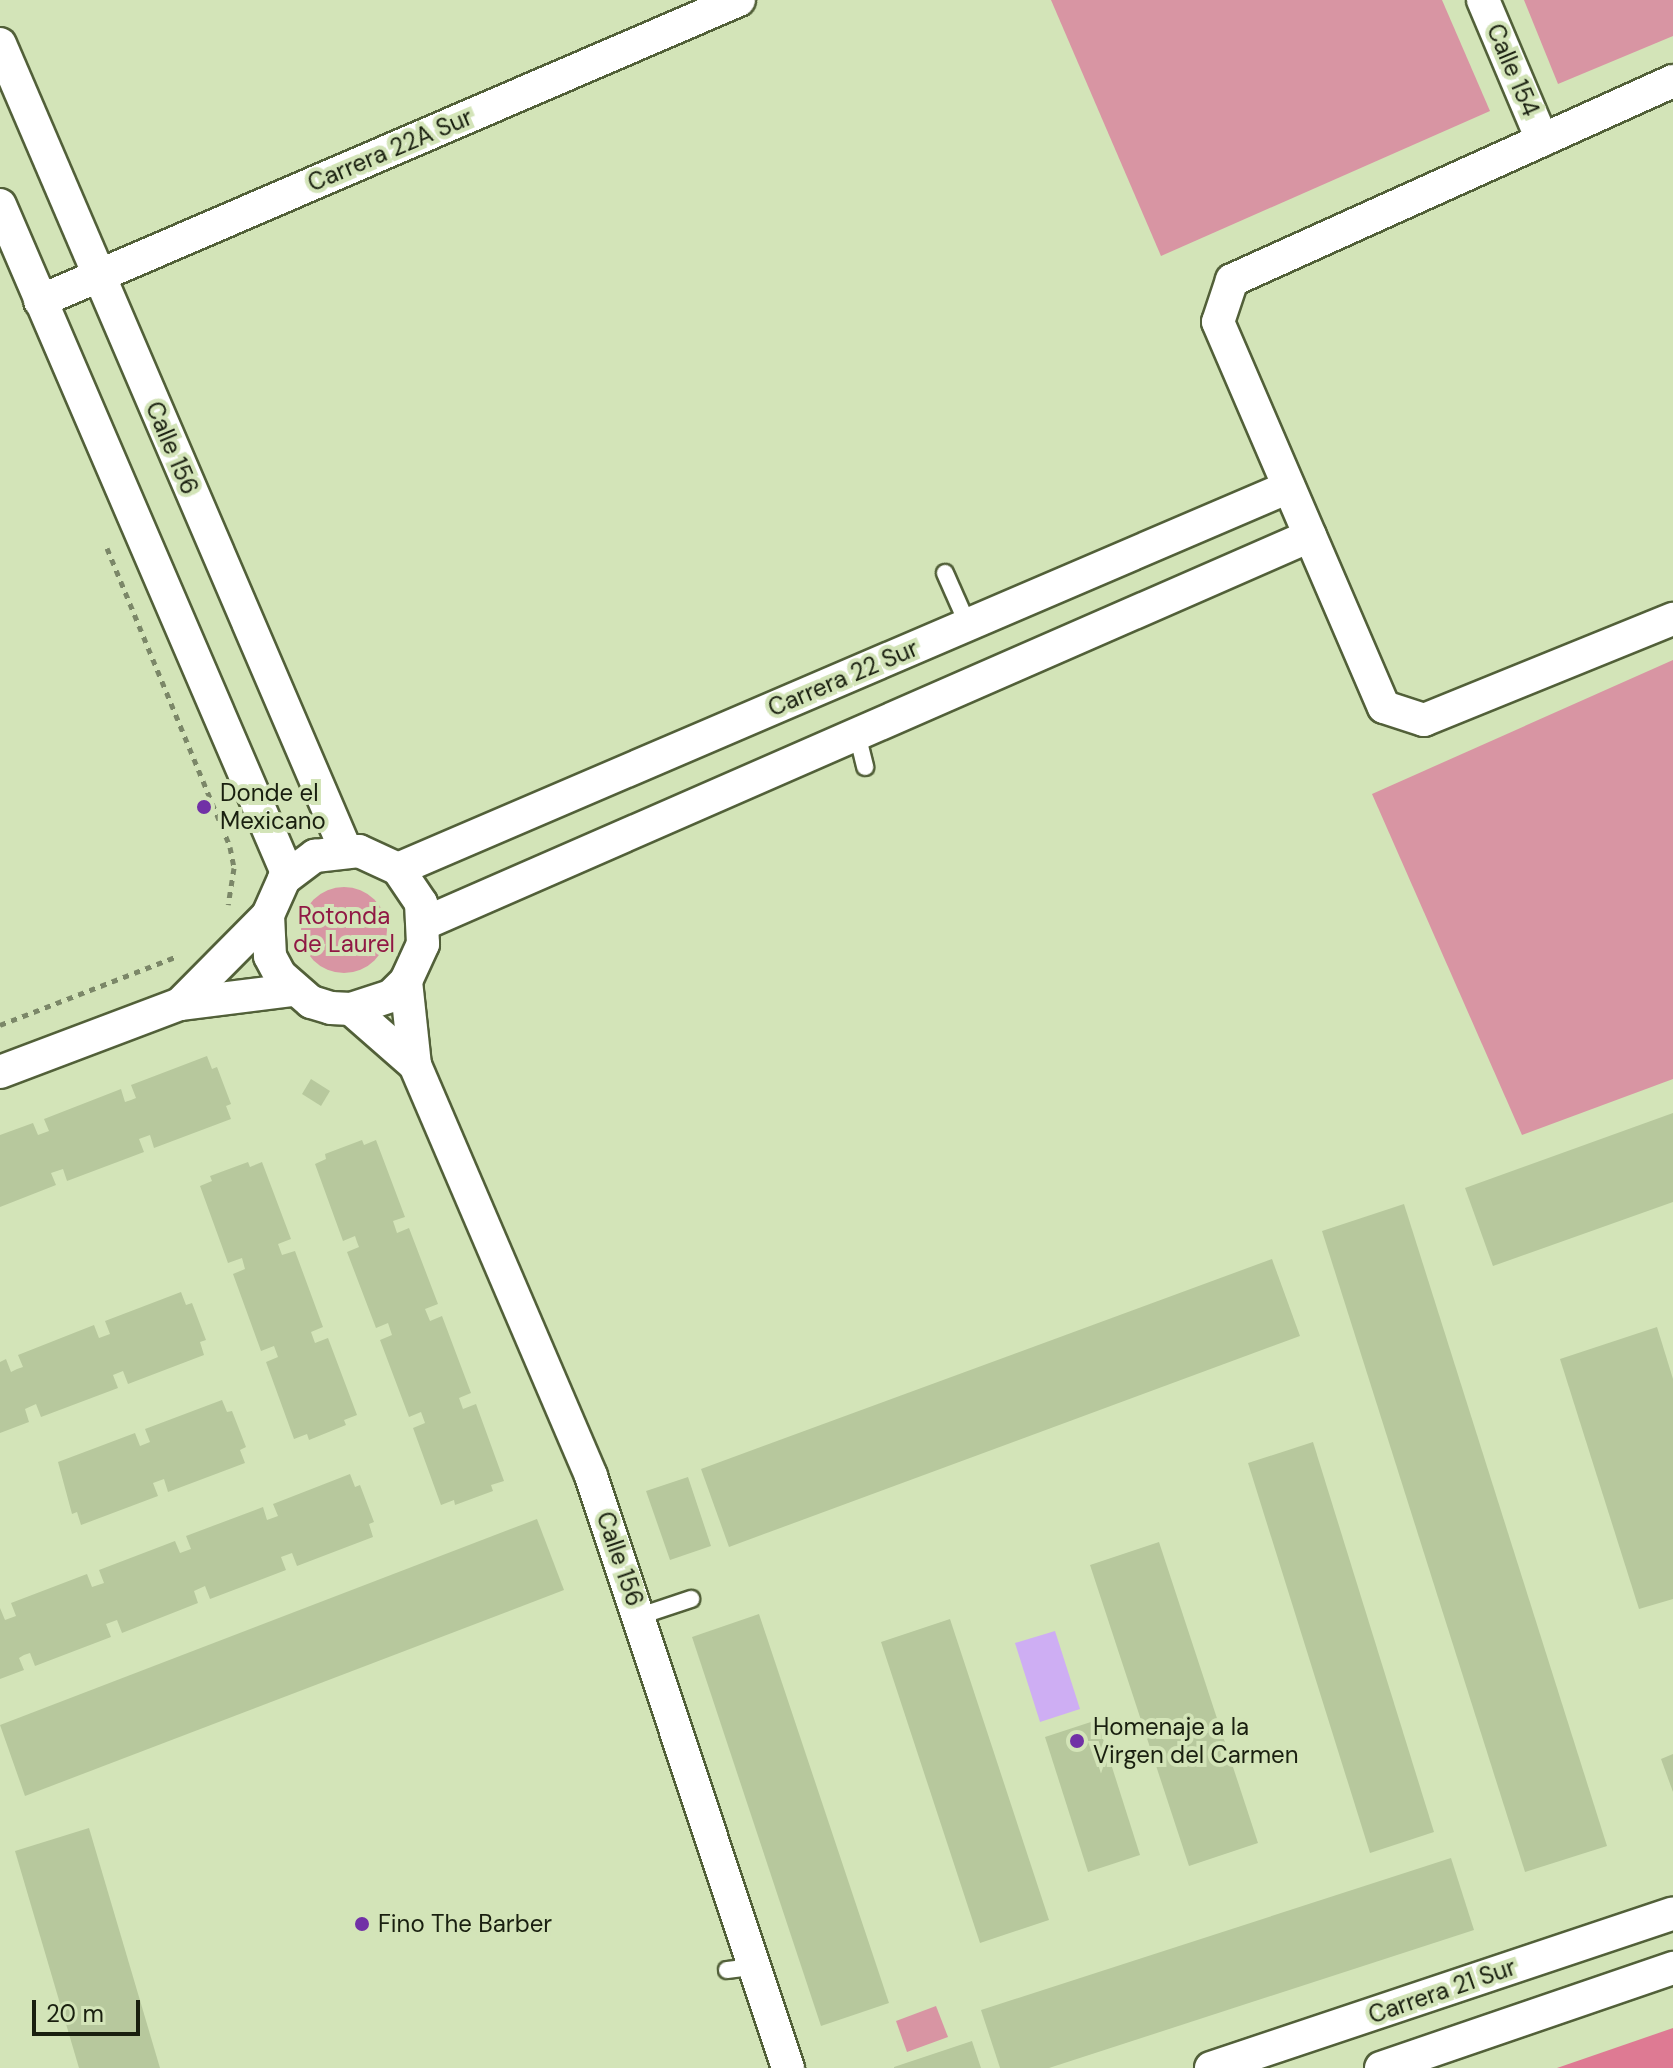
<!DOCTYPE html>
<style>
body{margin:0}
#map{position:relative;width:1673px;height:2068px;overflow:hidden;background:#d3e4b8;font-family:"DM Sans",sans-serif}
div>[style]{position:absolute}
.green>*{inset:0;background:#d895a3}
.round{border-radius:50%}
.forest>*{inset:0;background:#de7a93}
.water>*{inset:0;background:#ceaef3}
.building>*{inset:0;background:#b7c89d}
.path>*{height:5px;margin-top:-2.5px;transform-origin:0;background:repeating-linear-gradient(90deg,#7b8768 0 6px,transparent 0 12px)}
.roads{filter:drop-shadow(2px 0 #526039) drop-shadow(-2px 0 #526039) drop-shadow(0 2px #526039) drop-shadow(0 -2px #526039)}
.service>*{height:16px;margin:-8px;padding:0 8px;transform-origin:8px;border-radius:8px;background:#fff}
.minor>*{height:32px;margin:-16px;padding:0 16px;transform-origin:16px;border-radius:16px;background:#fff}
.dots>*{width:22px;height:22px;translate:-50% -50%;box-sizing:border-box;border:4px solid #d3e4b8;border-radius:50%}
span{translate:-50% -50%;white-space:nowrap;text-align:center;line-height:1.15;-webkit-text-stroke:8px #d3e4b8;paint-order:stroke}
.street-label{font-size:24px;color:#191f0f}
.poi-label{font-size:24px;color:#191f0f}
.left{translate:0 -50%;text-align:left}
.park-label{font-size:24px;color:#901844}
.scale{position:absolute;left:32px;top:2000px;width:108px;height:36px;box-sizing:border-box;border:4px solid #191f0f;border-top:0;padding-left:10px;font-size:24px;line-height:28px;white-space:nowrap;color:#191f0f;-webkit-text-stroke:6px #d3e4b8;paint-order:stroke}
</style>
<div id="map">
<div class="green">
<div style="clip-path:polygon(1051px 0,1442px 0,1490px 111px,1161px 256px)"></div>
<div style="clip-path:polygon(1524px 0,1673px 0,1673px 36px,1558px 84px)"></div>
<div style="clip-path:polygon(1673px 660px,1673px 1079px,1522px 1135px,1372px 794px)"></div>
<div class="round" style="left:301px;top:887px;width:86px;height:86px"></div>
<div style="clip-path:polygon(936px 2006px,948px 2037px,907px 2052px,896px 2021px)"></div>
</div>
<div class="forest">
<div style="clip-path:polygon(1673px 2028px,1673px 2068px,1557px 2068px)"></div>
</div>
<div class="water">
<div style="clip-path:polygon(1055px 1631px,1080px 1709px,1040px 1722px,1015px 1643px)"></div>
</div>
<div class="building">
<div style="clip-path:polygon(207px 1056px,212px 1069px,217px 1067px,231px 1104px,226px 1106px,231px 1119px,154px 1148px,150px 1135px,139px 1139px,144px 1152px,67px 1181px,63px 1169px,51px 1173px,56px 1185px,0 1207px,0 1135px,33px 1123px,38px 1135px,49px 1131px,44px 1119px,121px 1089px,125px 1102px,131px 1100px,136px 1098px,131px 1085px)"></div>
<div style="clip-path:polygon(311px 1079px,330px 1091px,321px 1106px,302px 1094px)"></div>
<div style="clip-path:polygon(1673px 1113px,1673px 1202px,1493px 1266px,1465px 1188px)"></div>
<div style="clip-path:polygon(362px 1140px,364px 1145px,376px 1140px,405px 1217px,393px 1221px,397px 1233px,409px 1228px,438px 1304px,425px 1309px,430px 1321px,442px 1316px,471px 1393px,459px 1398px,463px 1409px,476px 1404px,504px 1481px,491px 1485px,493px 1491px,455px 1505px,454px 1500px,441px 1505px,413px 1428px,425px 1423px,421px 1412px,409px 1417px,380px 1340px,392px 1335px,388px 1323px,376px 1328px,347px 1252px,359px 1247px,357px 1242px,355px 1236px,343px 1241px,315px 1164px,326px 1159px,325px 1154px)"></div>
<div style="clip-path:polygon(248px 1162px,250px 1167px,262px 1162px,291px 1239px,278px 1244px,282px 1255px,295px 1251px,323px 1327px,311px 1332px,315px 1343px,328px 1338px,357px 1415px,344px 1420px,346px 1425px,309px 1440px,307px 1434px,294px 1439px,266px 1362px,278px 1357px,274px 1346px,261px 1351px,233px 1274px,245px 1269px,242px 1258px,228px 1263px,200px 1186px,212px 1181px,210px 1176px)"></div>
<div style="clip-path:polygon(1404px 1204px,1607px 1846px,1525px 1872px,1322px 1231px)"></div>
<div style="clip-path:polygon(1272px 1259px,1300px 1336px,729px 1547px,701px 1469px)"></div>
<div style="clip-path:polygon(181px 1292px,186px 1305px,192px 1303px,206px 1340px,200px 1342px,204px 1355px,128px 1384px,123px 1371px,113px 1375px,118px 1388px,41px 1417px,36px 1404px,25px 1409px,29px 1422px,0 1433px,0 1362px,6px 1359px,11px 1372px,17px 1369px,23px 1367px,18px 1355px,94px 1325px,99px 1338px,110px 1334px,105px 1321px)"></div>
<div style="clip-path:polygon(1657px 1327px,1673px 1379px,1673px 1599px,1639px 1609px,1560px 1359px)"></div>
<div style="clip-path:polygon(222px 1400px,227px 1412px,232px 1411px,246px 1447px,240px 1450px,245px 1463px,168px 1492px,164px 1479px,153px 1483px,158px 1496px,81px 1525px,77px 1512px,72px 1514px,58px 1462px,135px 1433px,140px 1446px,150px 1442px,145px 1429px)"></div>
<div style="clip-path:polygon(1313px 1442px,1434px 1832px,1370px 1853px,1248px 1463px)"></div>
<div style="clip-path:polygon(350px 1474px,355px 1487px,360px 1485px,374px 1522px,369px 1524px,373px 1537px,297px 1566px,292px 1553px,281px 1557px,286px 1570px,210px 1599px,205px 1586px,194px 1591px,198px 1603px,122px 1633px,117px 1620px,106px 1624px,111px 1637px,35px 1666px,30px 1653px,24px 1655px,19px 1658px,24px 1670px,0 1679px,0 1608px,5px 1620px,16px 1616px,11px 1603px,87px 1574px,92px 1587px,104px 1583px,99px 1570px,175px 1541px,180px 1553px,191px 1549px,186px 1536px,263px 1507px,267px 1520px,278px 1516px,273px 1504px)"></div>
<div style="clip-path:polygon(688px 1477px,711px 1546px,670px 1560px,646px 1491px)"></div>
<div style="clip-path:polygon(537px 1519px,564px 1590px,25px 1796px,0 1725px)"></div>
<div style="clip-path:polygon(1159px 1542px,1258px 1843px,1189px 1866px,1090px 1565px)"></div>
<div style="clip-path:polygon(759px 1614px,889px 2003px,821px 2026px,692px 1637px)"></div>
<div style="clip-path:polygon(950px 1619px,1049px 1920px,980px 1943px,881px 1642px)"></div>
<div style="clip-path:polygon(1097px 1720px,1140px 1855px,1088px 1872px,1045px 1737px)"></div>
<div style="clip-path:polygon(1673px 1754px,1673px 1792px,1661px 1759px)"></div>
<div style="clip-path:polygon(89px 1828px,160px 2068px,79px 2068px,15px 1851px)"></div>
<div style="clip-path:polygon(1451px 1858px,1474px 1930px,1049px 2068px,1000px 2068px,981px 2010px)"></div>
<div style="clip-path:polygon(972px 2041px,981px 2068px,894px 2068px,894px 2067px)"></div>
</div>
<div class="path">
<div style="left:107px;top:548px;width:323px;rotate:67.6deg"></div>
<div style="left:230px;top:847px;width:21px;rotate:79deg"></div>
<div style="left:234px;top:868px;width:37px;rotate:99deg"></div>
<div style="left:0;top:1025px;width:191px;rotate:-21.2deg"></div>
</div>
<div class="roads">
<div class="service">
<div style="left:945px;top:573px;width:57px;rotate:66.1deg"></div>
<div style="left:857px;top:734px;width:34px;rotate:76deg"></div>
<div style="left:640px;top:1616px;width:54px;rotate:-18.4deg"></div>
<div style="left:727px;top:1970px;width:26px;rotate:-7deg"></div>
</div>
<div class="minor">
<div style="left:1483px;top:0;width:152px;rotate:67.1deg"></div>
<div style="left:0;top:44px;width:878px;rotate:66.79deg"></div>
<div style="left:1673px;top:81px;width:484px;rotate:155.7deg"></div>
<div style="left:1232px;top:280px;width:44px;rotate:108.4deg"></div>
<div style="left:1218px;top:322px;width:419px;rotate:66.7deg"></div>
<div style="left:1384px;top:707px;width:42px;rotate:18deg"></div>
<div style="left:1424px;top:720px;width:269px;rotate:-22.1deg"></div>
<div style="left:0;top:205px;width:729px;rotate:66.74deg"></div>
<div style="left:40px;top:301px;width:761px;rotate:-23.3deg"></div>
<div style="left:398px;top:869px;width:969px;rotate:-23.21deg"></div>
<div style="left:425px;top:923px;width:966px;rotate:-23.62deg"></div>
<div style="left:406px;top:981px;width:84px;rotate:83.9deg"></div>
<div style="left:415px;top:1065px;width:447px;rotate:66.8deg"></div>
<div style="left:591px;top:1476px;width:624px;rotate:71.59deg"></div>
<div style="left:180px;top:1004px;width:125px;rotate:-45.3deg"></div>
<div style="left:268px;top:915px;width:39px;rotate:-66deg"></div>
<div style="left:284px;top:879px;width:39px;rotate:-37deg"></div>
<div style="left:315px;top:856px;width:44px;rotate:-6.5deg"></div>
<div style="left:359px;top:851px;width:43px;rotate:24.8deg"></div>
<div style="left:398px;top:869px;width:41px;rotate:55.9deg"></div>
<div style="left:421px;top:903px;width:41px;rotate:87.2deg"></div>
<div style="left:423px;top:944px;width:41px;rotate:114.7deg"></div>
<div style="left:406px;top:981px;width:21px;rotate:135deg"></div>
<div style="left:391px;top:996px;width:42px;rotate:162deg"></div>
<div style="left:351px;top:1009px;width:20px;rotate:-177deg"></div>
<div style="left:331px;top:1008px;width:21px;rotate:-163deg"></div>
<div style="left:311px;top:1002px;width:41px;rotate:-138.9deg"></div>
<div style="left:280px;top:975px;width:21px;rotate:-118deg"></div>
<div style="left:270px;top:956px;width:41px;rotate:-92.8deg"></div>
<div style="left:351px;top:1009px;width:85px;rotate:41.2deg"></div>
<div style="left:0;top:1072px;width:192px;rotate:-20.7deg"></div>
<div style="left:180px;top:1004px;width:114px;rotate:-7.1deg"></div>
<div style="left:1211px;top:2068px;width:487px;rotate:-18.5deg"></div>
<div style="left:1381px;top:2068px;width:309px;rotate:-18.9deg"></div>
</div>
</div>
<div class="dots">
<div style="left:204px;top:807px;background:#7131a6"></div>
<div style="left:1077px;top:1741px;background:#7131a6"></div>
<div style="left:362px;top:1924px;background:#7131a6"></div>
</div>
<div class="street-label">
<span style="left:1513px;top:70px;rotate:67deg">Calle 154</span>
<span style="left:390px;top:150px;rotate:-23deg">Carrera 22A Sur</span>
<span style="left:172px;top:448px;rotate:67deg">Calle 156</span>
<span style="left:843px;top:678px;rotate:-23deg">Carrera 22 Sur</span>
<span style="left:620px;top:1559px;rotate:71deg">Calle 156</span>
<span style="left:1442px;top:1991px;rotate:-19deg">Carrera 21 Sur</span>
</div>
<div class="poi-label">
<span class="left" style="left:220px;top:807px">Donde el<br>Mexicano</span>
<span class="left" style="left:1093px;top:1741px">Homenaje a la<br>Virgen del Carmen</span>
<span class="left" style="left:378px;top:1924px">Fino The Barber</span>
</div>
<div class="park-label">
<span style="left:344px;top:930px">Rotonda<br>de Laurel</span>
</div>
<div class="scale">20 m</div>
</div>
